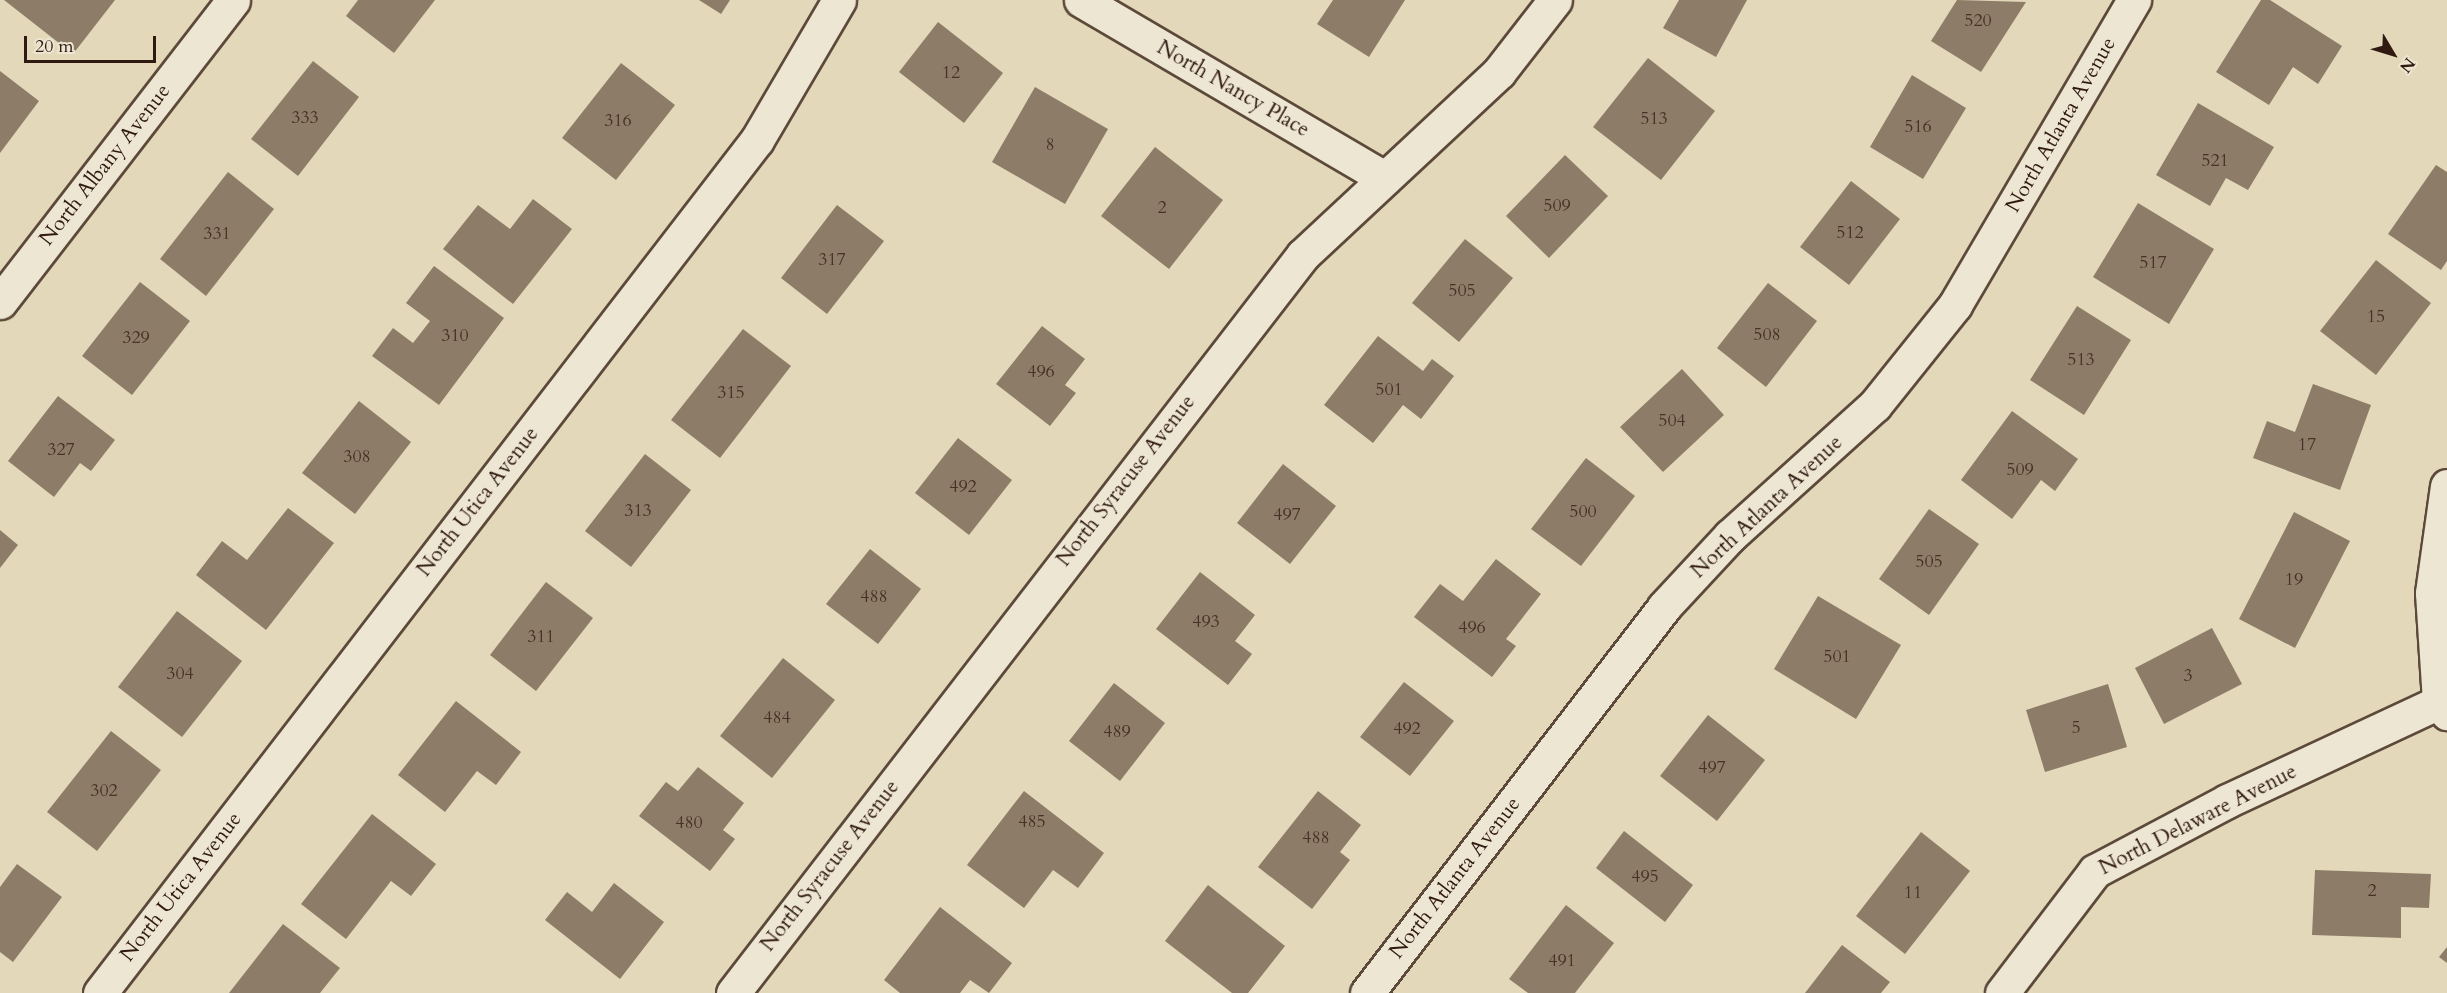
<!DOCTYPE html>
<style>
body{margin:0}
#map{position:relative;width:2447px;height:993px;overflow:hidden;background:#e3d9ba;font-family:Cardo,serif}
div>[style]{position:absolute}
.building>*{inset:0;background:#8d7d68}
.roads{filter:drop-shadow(2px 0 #5c493a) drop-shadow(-2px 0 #5c493a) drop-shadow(0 2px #5c493a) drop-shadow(0 -2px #5c493a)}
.street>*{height:33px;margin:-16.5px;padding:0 16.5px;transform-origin:16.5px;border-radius:16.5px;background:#ede6d2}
span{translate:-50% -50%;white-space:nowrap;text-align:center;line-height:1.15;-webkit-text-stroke:4.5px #ede6d2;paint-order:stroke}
.number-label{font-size:18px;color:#463226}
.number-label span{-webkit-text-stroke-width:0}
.street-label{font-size:21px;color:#2f1910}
.north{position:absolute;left:2363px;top:24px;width:60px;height:60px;-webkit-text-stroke:4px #ede6d2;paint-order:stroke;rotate:128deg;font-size:16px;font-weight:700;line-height:24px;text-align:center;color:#2f1910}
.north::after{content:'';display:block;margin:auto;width:21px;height:27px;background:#2f1910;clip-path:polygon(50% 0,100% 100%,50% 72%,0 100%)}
.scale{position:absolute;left:24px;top:36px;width:132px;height:27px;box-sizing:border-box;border:3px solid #2f1910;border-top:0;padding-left:8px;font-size:18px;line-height:21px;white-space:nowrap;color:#2f1910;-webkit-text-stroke:4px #ede6d2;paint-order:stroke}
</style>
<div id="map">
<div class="building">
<div style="clip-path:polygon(4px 0,115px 0,73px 54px)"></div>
<div style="clip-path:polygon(358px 0,435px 0,394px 53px,346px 16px)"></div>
<div style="clip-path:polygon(699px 0,730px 0,721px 14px)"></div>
<div style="clip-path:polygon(1333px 0,1405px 0,1369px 57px,1317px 24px)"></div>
<div style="clip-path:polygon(1679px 0,1747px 0,1716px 57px,1663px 28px)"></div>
<div style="clip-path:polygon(1957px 0,2026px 2px,1981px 72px,1931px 41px)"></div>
<div style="clip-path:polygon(2261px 0,2270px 0,2342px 46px,2318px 84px,2293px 67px,2269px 105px,2216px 72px)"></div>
<div style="clip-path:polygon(938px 22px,1003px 73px,964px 123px,899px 72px)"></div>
<div style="clip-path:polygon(1648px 58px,1715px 111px,1661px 180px,1593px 127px)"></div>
<div style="clip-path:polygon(313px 61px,359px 97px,298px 176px,251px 139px)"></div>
<div style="clip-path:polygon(621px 63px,675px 105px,616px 180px,562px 138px)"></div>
<div style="clip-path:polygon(0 71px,39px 101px,0 153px)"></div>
<div style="clip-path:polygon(1912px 75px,1966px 108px,1923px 179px,1870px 147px)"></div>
<div style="clip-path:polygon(1035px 87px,1108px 129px,1065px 204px,992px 162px)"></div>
<div style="clip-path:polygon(2198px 103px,2274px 147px,2248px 190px,2226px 178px,2210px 206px,2156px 175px)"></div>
<div style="clip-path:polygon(1155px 147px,1223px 200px,1169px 269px,1101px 216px)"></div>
<div style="clip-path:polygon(1565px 155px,1608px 196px,1549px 258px,1506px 216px)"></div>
<div style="clip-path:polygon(2436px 165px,2447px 172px,2447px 261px,2441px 270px,2388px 234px)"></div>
<div style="clip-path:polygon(228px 172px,274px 209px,206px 296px,160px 259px)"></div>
<div style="clip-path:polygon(1851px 181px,1900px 219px,1849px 285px,1800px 247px)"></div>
<div style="clip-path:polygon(533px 199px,572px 229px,513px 304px,443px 249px,478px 205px,510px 229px)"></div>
<div style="clip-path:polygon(2138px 203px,2214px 249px,2169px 324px,2093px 277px)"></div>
<div style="clip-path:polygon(837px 205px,884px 241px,827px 314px,781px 278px)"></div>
<div style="clip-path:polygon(1465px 239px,1513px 278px,1459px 342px,1412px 303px)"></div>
<div style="clip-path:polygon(2376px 260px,2431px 303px,2376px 375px,2320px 331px)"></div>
<div style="clip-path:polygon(434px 266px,504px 318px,439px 405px,372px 356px,393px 328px,413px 343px,430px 321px,406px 303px)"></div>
<div style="clip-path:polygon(140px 282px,190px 321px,132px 395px,82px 356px)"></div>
<div style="clip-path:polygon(1768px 283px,1817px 321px,1766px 387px,1717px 348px)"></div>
<div style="clip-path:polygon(2077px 306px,2131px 340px,2084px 415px,2030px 380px)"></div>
<div style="clip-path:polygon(1042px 326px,1085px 359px,1065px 385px,1076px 393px,1050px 426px,996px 384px)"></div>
<div style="clip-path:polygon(743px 329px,791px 366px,720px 458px,671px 420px)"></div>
<div style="clip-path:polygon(1378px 336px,1423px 371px,1432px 359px,1454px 376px,1421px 419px,1403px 405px,1373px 443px,1324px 405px)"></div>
<div style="clip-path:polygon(1682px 369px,1724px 415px,1663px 472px,1620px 427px)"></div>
<div style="clip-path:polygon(2313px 384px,2371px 405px,2340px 490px,2253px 458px,2267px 421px,2295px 432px)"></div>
<div style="clip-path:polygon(58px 396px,115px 440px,91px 471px,80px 463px,54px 497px,8px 461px)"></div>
<div style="clip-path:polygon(359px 401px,411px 442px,355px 514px,302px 473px)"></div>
<div style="clip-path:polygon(2012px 411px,2078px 459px,2055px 491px,2041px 480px,2012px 519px,1961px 480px)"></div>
<div style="clip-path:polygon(958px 438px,1012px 480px,969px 535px,915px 493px)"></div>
<div style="clip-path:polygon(645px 454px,691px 490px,631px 567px,585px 531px)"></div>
<div style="clip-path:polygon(1586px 458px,1635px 496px,1581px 566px,1531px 529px)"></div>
<div style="clip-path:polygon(1283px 464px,1336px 506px,1290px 564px,1237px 523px)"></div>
<div style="clip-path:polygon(288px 508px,334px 543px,266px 630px,196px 575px,222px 541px,247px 560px)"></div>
<div style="clip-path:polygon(1929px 509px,1979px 544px,1929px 615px,1879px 579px)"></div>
<div style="clip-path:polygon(2294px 512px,2350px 541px,2295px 648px,2239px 619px)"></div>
<div style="clip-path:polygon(0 530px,18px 545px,0 568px)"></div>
<div style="clip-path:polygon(870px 549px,921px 589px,878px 644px,826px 604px)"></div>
<div style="clip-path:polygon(1496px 559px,1541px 594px,1506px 639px,1516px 646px,1492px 677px,1414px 617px,1440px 584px,1463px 601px)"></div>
<div style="clip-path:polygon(1200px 572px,1255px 615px,1235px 641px,1252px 654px,1228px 685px,1156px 629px)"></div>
<div style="clip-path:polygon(546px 582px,593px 618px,536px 691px,490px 655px)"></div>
<div style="clip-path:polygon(1818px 596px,1901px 645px,1856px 719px,1774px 669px)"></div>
<div style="clip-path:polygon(177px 611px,242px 661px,182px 737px,118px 687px)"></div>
<div style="clip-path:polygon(2212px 628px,2242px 684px,2164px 724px,2135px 668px)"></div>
<div style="clip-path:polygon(783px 658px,835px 700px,772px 778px,720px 736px)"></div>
<div style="clip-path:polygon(1404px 682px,1454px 721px,1410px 776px,1360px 737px)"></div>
<div style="clip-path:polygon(1114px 683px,1165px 723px,1120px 781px,1069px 741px)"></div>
<div style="clip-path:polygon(2108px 684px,2127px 747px,2045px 772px,2026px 710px)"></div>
<div style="clip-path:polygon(456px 701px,521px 752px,496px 785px,477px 771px,445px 812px,398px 775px)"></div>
<div style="clip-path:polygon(1708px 715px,1765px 760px,1717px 821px,1660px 776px)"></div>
<div style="clip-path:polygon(111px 731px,161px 770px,97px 851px,47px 812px)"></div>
<div style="clip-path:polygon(698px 767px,744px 803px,723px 830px,735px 839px,710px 871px,639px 816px,666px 782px,678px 791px)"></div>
<div style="clip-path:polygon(1024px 791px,1104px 853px,1078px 888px,1053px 870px,1024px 908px,967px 865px)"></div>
<div style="clip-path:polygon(1318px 791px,1361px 825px,1340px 852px,1350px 860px,1312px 909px,1258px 867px)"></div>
<div style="clip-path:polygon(372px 814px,436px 864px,411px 896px,391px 881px,346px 939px,301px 904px)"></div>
<div style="clip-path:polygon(1624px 831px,1693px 885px,1665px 922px,1596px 868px)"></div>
<div style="clip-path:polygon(1921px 832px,1970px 871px,1905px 954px,1856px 916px)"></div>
<div style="clip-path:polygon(17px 864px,62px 897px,13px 962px,0 952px,0 887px)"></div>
<div style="clip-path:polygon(2315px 870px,2431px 874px,2429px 908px,2401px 907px,2401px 938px,2312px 935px)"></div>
<div style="clip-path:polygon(614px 883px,664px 922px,620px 979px,545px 920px,567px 892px,592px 912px)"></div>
<div style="clip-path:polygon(1208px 885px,1285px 946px,1248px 993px,1232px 993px,1165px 941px)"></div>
<div style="clip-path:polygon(1566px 905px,1614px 943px,1575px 993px,1528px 993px,1509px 979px)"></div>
<div style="clip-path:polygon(940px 907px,1012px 963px,989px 993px,970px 980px,960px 993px,900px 993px,884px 980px)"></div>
<div style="clip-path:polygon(283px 924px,340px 968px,320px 993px,229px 993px)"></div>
<div style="clip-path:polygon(1842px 945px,1890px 982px,1881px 993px,1805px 993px)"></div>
<div style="clip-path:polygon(2447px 947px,2447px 963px,2439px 957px)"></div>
</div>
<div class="roads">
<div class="street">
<div style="left:1081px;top:0;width:352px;rotate:30.4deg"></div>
<div style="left:0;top:302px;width:381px;rotate:-52.3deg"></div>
<div style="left:2447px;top:486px;width:108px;rotate:98deg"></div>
<div style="left:2432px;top:593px;width:109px;rotate:86.3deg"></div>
<div style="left:2439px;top:702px;width:14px;rotate:54deg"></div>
<div style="left:100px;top:993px;width:1077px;rotate:-52.4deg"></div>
<div style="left:757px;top:140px;width:162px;rotate:-59.6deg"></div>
<div style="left:733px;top:993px;width:932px;rotate:-52.32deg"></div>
<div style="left:1303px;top:255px;width:268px;rotate:-43deg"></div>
<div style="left:1499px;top:72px;width:91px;rotate:-52.1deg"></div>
<div style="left:1367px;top:993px;width:487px;rotate:-52.4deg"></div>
<div style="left:1664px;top:607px;width:97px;rotate:-47.1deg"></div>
<div style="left:1730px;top:536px;width:195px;rotate:-42.1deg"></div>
<div style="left:1875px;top:405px;width:128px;rotate:-51.3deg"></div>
<div style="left:1955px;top:305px;width:354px;rotate:-59.6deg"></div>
<div style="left:2002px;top:993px;width:153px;rotate:-52.7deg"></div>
<div style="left:2095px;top:871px;width:149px;rotate:-27.9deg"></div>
<div style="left:2227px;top:801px;width:234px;rotate:-25deg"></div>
</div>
</div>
<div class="number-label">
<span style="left:1978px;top:21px">520</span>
<span style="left:951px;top:73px">12</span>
<span style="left:305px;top:118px">333</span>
<span style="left:1654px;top:119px">513</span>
<span style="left:618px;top:121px">316</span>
<span style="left:1918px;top:127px">516</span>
<span style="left:1050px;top:145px">8</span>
<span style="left:2215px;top:161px">521</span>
<span style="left:1557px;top:206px">509</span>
<span style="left:1162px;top:208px">2</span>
<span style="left:1850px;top:233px">512</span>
<span style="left:217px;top:234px">331</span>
<span style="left:832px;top:260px">317</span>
<span style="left:2153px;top:263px">517</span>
<span style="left:1462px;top:291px">505</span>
<span style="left:2376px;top:317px">15</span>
<span style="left:1767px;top:335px">508</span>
<span style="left:455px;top:336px">310</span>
<span style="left:136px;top:338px">329</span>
<span style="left:2081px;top:360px">513</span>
<span style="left:1041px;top:372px">496</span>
<span style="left:1389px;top:390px">501</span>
<span style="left:731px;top:393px">315</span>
<span style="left:1672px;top:421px">504</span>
<span style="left:2307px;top:445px">17</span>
<span style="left:61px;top:450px">327</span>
<span style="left:357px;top:457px">308</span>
<span style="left:2020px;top:470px">509</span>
<span style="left:963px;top:487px">492</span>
<span style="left:638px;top:511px">313</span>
<span style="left:1583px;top:512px">500</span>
<span style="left:1287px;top:515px">497</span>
<span style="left:1929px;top:562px">505</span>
<span style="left:2294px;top:580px">19</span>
<span style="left:874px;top:597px">488</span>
<span style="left:1206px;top:622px">493</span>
<span style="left:1472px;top:628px">496</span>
<span style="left:541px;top:637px">311</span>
<span style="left:1837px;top:657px">501</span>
<span style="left:180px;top:674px">304</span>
<span style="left:2188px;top:676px">3</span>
<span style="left:777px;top:718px">484</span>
<span style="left:2076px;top:728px">5</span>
<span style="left:1407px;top:729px">492</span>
<span style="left:1117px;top:732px">489</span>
<span style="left:1712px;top:768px">497</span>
<span style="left:104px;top:791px">302</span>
<span style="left:1032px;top:822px">485</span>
<span style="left:689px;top:823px">480</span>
<span style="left:1316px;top:838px">488</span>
<span style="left:1645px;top:877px">495</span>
<span style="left:2372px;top:891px">2</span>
<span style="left:1913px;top:893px">11</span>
<span style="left:1562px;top:961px">491</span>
</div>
<div class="street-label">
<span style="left:1233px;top:89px;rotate:30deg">North Nancy Place</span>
<span style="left:2061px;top:125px;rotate:-60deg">North Atlanta Avenue</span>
<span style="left:105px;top:165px;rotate:-52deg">North Albany Avenue</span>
<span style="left:1126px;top:481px;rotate:-52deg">North Syracuse Avenue</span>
<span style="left:478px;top:502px;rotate:-52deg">North Utica Avenue</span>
<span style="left:1767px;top:507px;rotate:-43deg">North Atlanta Avenue</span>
<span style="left:2198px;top:820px;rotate:-27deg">North Delaware Avenue</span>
<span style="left:830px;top:866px;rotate:-52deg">North Syracuse Avenue</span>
<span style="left:1455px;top:878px;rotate:-52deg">North Atlanta Avenue</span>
<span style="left:181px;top:887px;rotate:-52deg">North Utica Avenue</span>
</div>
<div class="north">N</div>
<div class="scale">20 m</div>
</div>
